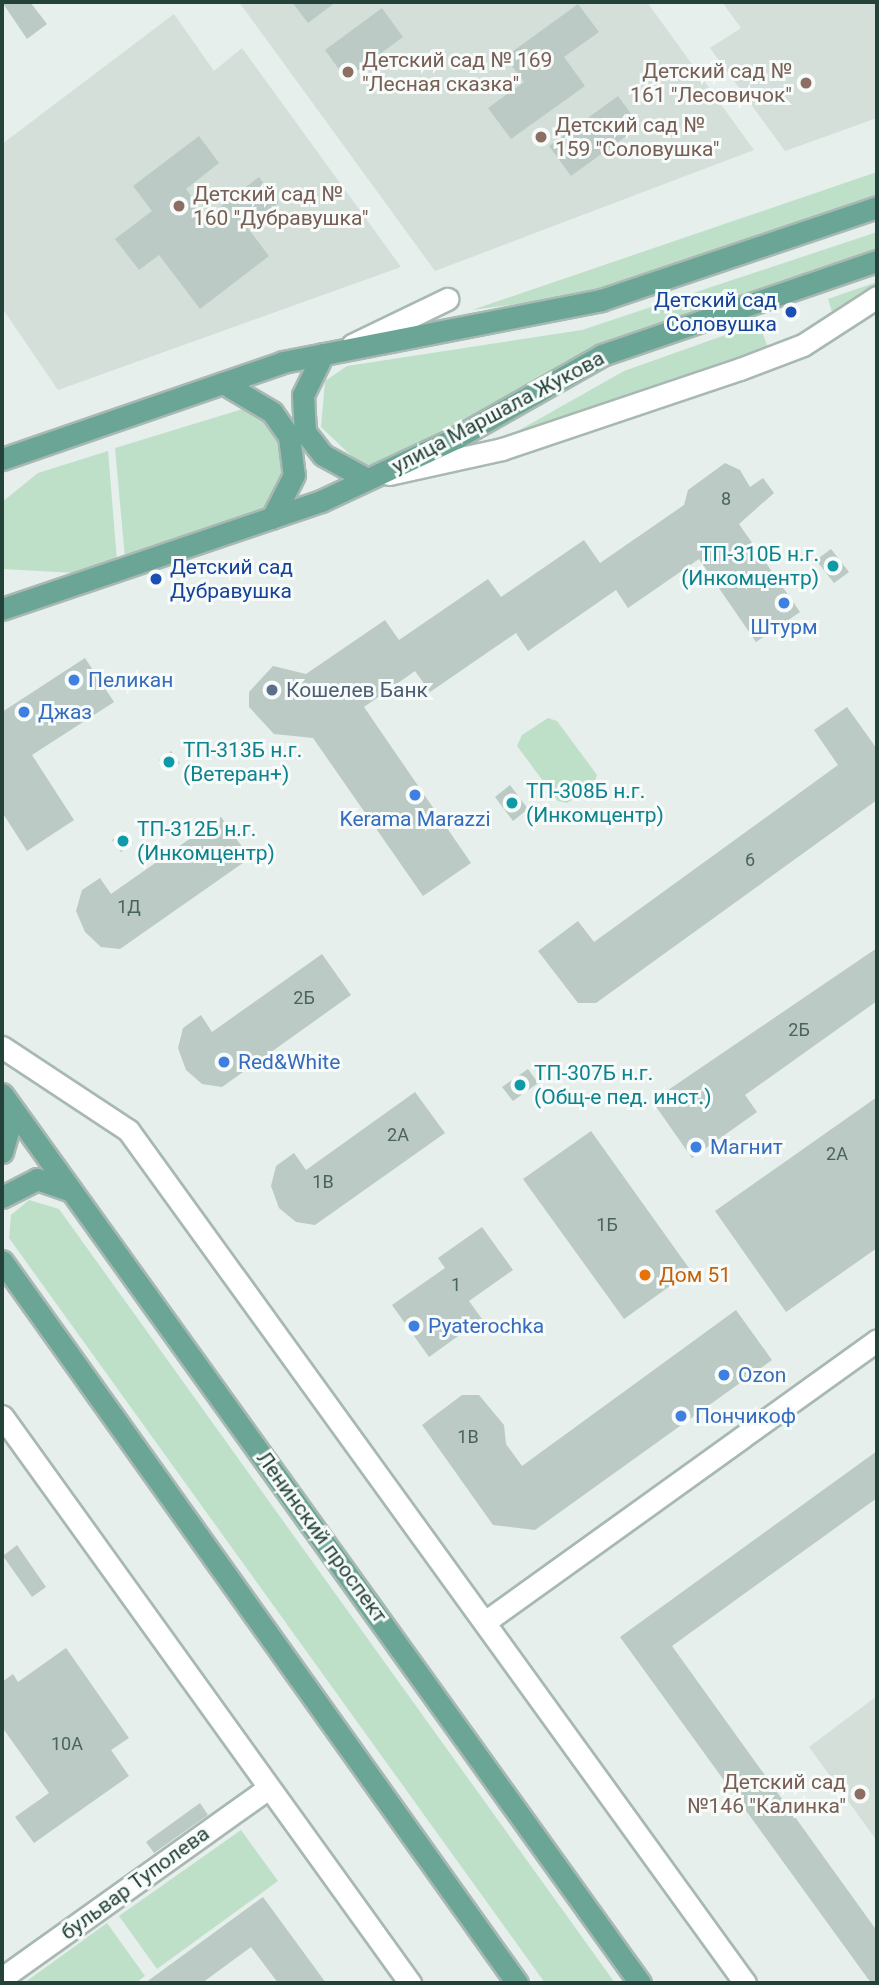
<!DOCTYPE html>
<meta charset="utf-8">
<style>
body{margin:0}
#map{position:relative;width:879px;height:1985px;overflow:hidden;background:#e6efeb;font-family:Roboto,sans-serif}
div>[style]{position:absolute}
.built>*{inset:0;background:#d4dfda}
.green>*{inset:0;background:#bfe0c8}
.building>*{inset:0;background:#bbcac4}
.roads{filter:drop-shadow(2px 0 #a8b8b2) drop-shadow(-2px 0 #a8b8b2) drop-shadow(0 2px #a8b8b2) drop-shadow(0 -2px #a8b8b2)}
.minor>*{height:21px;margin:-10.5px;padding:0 10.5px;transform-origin:10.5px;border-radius:10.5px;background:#fff}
.major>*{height:21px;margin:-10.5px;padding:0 10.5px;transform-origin:10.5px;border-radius:10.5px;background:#6aa596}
.dots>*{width:19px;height:19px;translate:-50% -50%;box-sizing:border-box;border:4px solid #f7fbf9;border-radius:50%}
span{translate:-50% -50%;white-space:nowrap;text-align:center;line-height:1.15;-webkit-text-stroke:6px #f7fbf9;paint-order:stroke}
.number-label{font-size:18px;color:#4a645c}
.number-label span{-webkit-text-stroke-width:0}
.education-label{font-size:21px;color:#785e54}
.left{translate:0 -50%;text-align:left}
.right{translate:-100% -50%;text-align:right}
.transit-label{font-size:21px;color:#164399}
.street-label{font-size:21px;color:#24423a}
.culture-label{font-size:21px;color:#0d838f}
.shop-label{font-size:21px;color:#366cbe}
.service-label{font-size:21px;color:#4e5e75}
.food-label{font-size:21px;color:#c56008}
.frame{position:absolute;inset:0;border:4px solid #24423a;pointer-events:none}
</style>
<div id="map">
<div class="built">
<div style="clip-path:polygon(239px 2px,647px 2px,754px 150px,435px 271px)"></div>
<div style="clip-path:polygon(722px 2px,877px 2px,877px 118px,785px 151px,710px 48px,741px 28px)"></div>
<div style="clip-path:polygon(174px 14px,214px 71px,242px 48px,401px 267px,58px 390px,2px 308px,2px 144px)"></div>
<div style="clip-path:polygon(877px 1696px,877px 1841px,809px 1747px)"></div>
</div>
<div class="green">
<div style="clip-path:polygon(877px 172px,877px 196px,586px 295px,472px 310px)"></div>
<div style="clip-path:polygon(877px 232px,877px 249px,577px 357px,387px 464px,361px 465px,321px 427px,325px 381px,347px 366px,582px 330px)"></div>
<div style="clip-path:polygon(877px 282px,877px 284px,833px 315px,828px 299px)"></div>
<div style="clip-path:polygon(759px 323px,768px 348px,507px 437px,624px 371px)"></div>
<div style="clip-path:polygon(246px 408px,271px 421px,289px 462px,268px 507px,125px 558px,115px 448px)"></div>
<div style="clip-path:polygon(108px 451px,117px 561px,77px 573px,2px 569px,2px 502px,38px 473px)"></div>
<div style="clip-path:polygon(548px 718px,557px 721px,597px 775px,593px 787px,567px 803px,558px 801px,517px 746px,522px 735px)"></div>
<div style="clip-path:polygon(29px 1200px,59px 1209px,615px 1983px,545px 1983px,9px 1238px,11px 1215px)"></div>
<div style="clip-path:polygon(241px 1830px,278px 1881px,157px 1969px,119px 1916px)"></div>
<div style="clip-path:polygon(107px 1923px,145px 1976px,136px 1983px,24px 1983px)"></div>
</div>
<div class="building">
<div style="clip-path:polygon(2px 2px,30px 2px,47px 24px,27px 39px)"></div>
<div style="clip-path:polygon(292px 2px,336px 2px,308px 23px)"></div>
<div style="clip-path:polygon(578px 4px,599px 32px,564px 57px,585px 86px,511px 139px,488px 108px,524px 82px,505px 57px)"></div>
<div style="clip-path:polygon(382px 8px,403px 37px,346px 79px,325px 50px)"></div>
<div style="clip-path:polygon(618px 96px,640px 126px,571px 176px,549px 146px)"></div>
<div style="clip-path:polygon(199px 136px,219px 163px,186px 189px,207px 217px,259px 177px,279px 203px,247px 227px,269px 256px,200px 309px,159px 255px,139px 270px,115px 239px,152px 211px,133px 186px)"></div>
<div style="clip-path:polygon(725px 463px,740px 470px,750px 487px,763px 478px,774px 493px,739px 524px,800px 612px,756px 642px,699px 559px,628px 608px,616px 590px,528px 651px,516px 633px,430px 692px,415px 671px,364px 707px,471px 863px,423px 896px,313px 738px,274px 734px,249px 707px,249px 692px,273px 666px,306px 674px,385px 620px,399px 640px,488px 579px,501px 597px,584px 540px,600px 563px,684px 505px,688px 490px)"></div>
<div style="clip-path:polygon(831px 549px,849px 572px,834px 583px,816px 560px)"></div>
<div style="clip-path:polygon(85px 658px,114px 702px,32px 755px,74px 820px,27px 851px,2px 812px,2px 712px)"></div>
<div style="clip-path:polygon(847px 707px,877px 749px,877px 800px,596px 1003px,578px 1003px,538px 951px,578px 921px,594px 942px,838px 765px,814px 730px)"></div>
<div style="clip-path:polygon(171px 751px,180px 763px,168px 772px,159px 760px)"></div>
<div style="clip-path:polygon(510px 785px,528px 809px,513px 821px,495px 797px)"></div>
<div style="clip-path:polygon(221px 817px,250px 858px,120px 949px,101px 947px,85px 932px,76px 911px,82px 890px,100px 878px,111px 894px)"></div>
<div style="clip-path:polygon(124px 831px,133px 843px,121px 852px,112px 840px)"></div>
<div style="clip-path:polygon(877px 948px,877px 1001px,745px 1095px,757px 1112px,692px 1158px,652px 1101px)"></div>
<div style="clip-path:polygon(322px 954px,351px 995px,222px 1087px,202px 1084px,186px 1070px,178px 1048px,183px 1028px,201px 1015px,212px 1032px)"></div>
<div style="clip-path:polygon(528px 1069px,538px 1083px,513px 1101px,502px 1087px)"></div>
<div style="clip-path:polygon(415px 1092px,445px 1133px,315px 1225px,296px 1222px,279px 1208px,271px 1186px,276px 1166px,294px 1153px,306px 1170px)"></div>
<div style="clip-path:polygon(877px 1097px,877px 1248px,786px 1312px,715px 1211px)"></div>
<div style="clip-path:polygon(591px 1131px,691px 1271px,624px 1319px,523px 1179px)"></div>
<div style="clip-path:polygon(482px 1227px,513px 1270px,469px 1301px,482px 1319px,429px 1357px,392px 1305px,445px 1268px,438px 1258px)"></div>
<div style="clip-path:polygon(736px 1310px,772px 1360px,535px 1530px,493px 1525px,422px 1425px,462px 1395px,479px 1395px,504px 1425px,506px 1444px,522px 1466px)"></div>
<div style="clip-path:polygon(877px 1451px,877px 1498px,672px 1646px,877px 1931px,877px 1983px,871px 1983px,620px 1637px)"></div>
<div style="clip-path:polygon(17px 1545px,46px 1587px,32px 1597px,3px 1556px)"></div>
<div style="clip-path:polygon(66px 1648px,129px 1738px,111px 1750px,129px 1776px,34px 1843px,15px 1817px,49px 1793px,2px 1727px,2px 1682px,13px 1674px,18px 1682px)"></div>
<div style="clip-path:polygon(200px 1803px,208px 1815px,154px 1853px,146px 1842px)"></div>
<div style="clip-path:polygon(263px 1897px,326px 1983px,278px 1983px,251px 1947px,202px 1983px,145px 1983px)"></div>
</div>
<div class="roads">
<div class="minor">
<div style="left:352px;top:345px;width:106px;rotate:-25.8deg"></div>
<div style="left:389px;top:474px;width:116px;rotate:-12.5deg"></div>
<div style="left:502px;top:449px;width:251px;rotate:-18.6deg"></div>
<div style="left:740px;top:369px;width:67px;rotate:-20.9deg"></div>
<div style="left:803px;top:345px;width:88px;rotate:-33deg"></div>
<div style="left:2px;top:1047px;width:151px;rotate:33.4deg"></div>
<div style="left:128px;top:1130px;width:1053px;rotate:54.12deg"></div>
<div style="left:2px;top:1416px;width:699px;rotate:54.26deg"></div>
<div style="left:485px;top:1622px;width:483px;rotate:-35.7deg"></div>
<div style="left:2px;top:1978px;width:327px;rotate:-35.5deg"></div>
</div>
<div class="major">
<div style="left:323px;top:354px;width:46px;rotate:116deg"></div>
<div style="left:303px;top:395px;width:37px;rotate:87deg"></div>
<div style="left:305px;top:432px;width:29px;rotate:52deg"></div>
<div style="left:323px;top:455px;width:50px;rotate:28.6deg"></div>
<div style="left:223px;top:383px;width:57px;rotate:30.6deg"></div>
<div style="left:272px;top:412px;width:29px;rotate:55deg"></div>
<div style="left:289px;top:436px;width:39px;rotate:83deg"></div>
<div style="left:294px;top:475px;width:48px;rotate:117.1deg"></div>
<div style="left:2px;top:459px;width:297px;rotate:-19deg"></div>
<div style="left:283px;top:362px;width:324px;rotate:-11deg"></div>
<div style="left:601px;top:300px;width:291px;rotate:-18.6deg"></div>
<div style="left:2px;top:609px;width:337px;rotate:-18.7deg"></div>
<div style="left:321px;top:501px;width:149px;rotate:-25deg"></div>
<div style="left:456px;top:438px;width:168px;rotate:-29.6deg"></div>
<div style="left:602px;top:355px;width:291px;rotate:-18.9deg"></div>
<div style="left:2px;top:1094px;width:1094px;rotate:54.33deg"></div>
<div style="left:2px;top:1152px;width:35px;rotate:-74deg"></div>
<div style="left:12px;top:1118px;width:15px;rotate:-110deg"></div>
<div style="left:2px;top:1197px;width:39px;rotate:-27deg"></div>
<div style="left:37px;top:1179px;width:36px;rotate:19deg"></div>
<div style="left:2px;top:1261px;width:887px;rotate:54.5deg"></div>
</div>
</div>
<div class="dots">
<div style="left:348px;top:72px;background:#8d6e63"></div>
<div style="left:806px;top:83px;background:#8d6e63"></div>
<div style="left:541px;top:137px;background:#8d6e63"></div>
<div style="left:179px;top:206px;background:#8d6e63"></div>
<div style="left:791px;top:312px;background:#1a4fb4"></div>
<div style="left:833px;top:566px;background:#0f9aa8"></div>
<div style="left:156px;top:579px;background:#1a4fb4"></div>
<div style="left:784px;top:603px;background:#3f7fe0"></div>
<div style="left:74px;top:680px;background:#3f7fe0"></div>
<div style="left:272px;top:690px;background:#5c6f8a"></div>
<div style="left:24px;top:712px;background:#3f7fe0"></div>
<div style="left:169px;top:762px;background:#0f9aa8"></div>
<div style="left:415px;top:795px;background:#3f7fe0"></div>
<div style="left:512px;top:803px;background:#0f9aa8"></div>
<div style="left:123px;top:841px;background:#0f9aa8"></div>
<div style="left:224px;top:1062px;background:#3f7fe0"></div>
<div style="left:520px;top:1085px;background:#0f9aa8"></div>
<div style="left:696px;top:1147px;background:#3f7fe0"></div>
<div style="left:645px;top:1275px;background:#e8710a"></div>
<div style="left:414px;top:1326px;background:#3f7fe0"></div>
<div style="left:724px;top:1375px;background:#3f7fe0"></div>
<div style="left:681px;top:1416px;background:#3f7fe0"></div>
<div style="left:860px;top:1794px;background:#8d6e63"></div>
</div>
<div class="number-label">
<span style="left:726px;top:499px">8</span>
<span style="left:750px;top:860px">6</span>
<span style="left:129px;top:907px">1Д</span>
<span style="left:304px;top:998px">2Б</span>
<span style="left:799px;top:1030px">2Б</span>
<span style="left:398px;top:1135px">2А</span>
<span style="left:837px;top:1154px">2А</span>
<span style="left:323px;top:1182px">1В</span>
<span style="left:607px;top:1225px">1Б</span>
<span style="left:456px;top:1285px">1</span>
<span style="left:468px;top:1437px">1В</span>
<span style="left:67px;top:1744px">10А</span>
</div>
<div class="education-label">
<span class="left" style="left:362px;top:72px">Детский сад № 169<br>"Лесная сказка"</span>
<span class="right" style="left:792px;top:83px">Детский сад №<br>161 "Лесовичок"</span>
<span class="left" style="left:555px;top:137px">Детский сад №<br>159 "Соловушка"</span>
<span class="left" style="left:193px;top:206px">Детский сад №<br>160 "Дубравушка"</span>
<span class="right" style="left:846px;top:1794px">Детский сад<br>№146 "Калинка"</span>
</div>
<div class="transit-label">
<span class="right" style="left:777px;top:312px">Детский сад<br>Соловушка</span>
<span class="left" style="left:170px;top:579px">Детский сад<br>Дубравушка</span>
</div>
<div class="street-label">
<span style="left:498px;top:412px;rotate:-28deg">улица Маршала Жукова</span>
<span style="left:322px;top:1537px;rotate:54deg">Ленинский проспект</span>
<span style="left:135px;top:1883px;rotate:-36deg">бульвар Туполева</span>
</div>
<div class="culture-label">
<span class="right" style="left:819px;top:566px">ТП-310Б н.г.<br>(Инкомцентр)</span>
<span class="left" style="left:183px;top:762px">ТП-313Б н.г.<br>(Ветеран+)</span>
<span class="left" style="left:526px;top:803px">ТП-308Б н.г.<br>(Инкомцентр)</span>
<span class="left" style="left:137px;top:841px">ТП-312Б н.г.<br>(Инкомцентр)</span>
<span class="left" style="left:534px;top:1085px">ТП-307Б н.г.<br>(Общ-е пед. инст.)</span>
</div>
<div class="shop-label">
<span style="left:784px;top:627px">Штурм</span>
<span class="left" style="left:88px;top:680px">Пеликан</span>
<span class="left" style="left:38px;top:712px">Джаз</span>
<span style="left:415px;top:819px">Kerama Marazzi</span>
<span class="left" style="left:238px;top:1062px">Red&amp;White</span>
<span class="left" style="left:710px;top:1147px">Магнит</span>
<span class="left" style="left:428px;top:1326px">Pyaterochka</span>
<span class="left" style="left:738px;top:1375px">Ozon</span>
<span class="left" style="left:695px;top:1416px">Пончикоф</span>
</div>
<div class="service-label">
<span class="left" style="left:286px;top:690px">Кошелев Банк</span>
</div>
<div class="food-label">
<span class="left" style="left:659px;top:1275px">Дом 51</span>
</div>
<div class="frame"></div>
</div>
